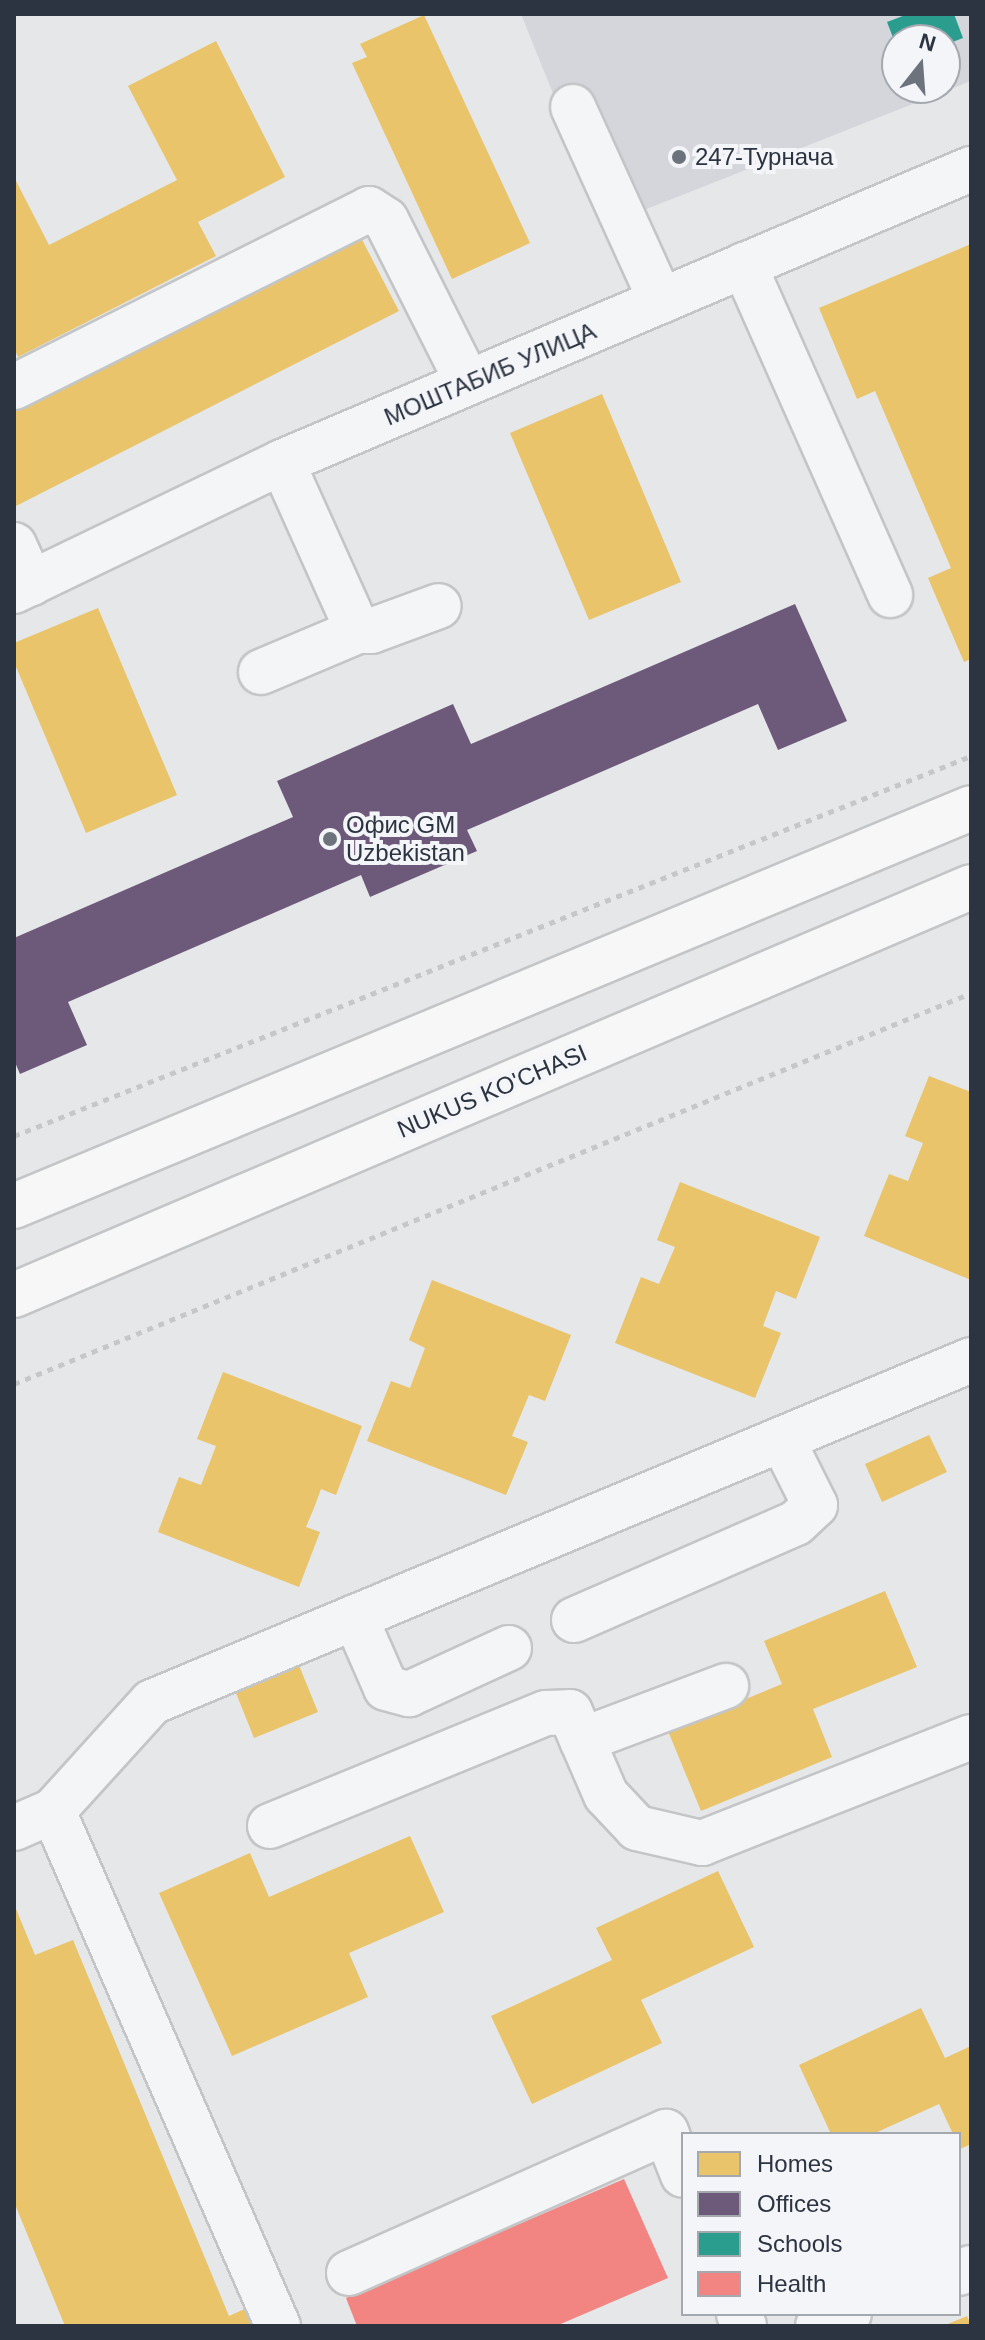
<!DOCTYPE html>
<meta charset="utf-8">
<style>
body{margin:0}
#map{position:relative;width:985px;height:2340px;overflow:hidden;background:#e5e7e9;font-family:Arial,sans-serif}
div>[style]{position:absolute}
.built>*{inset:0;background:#d4d6dc}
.homes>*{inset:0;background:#e9c46a}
.offices>*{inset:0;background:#6d597a}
.schools>*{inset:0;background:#2a9d8f}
.health>*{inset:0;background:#f28482}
.path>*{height:5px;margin-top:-2.5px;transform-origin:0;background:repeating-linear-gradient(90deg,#c5c7c9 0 6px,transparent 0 12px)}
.roads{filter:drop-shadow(2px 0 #c3c5c7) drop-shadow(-2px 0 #c3c5c7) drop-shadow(0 2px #c3c5c7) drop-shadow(0 -2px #c3c5c7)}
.minor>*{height:44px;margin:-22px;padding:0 22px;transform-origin:22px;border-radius:22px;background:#f4f5f6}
.major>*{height:44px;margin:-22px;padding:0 22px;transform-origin:22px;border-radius:22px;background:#f7f7f8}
.dots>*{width:22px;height:22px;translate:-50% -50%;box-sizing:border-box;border:4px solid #f3f5f8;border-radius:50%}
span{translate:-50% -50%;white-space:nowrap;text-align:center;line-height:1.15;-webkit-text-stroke:8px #f3f5f8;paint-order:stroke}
.poi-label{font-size:24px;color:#2d3441}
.left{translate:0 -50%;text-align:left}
.street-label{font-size:24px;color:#2d3441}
.frame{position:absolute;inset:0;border:16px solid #2d3441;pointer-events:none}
.legend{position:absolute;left:681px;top:2132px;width:280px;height:184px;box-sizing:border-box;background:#f3f5f8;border:2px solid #a4a8af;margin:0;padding:10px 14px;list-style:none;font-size:24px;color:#2d3441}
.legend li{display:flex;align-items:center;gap:16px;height:40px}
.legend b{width:40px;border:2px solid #a4a8af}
.north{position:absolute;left:881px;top:24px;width:80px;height:80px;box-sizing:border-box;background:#f3f5f8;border:2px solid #a4a8af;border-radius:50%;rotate:17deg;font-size:22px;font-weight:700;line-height:32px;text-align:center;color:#2d3441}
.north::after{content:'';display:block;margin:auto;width:28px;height:36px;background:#6d737c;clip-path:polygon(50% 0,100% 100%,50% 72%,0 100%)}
</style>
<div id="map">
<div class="built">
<div style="clip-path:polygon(evenodd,521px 14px,971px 14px,971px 81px,606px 225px,521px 14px,897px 40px,945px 40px,945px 88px,897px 88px,897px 40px)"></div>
</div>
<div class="homes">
<div style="clip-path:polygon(424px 15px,530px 243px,452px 279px,352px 63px,367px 57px,360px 44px)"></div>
<div style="clip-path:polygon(216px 41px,285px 177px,198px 222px,216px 256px,18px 357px,14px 348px,14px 177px,49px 245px,177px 180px,128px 86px)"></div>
<div style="clip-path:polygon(358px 232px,399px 311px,14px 507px,14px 407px)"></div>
<div style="clip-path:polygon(971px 244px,971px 659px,964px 662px,928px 578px,951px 568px,875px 391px,857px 399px,819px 308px)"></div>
<div style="clip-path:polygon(602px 394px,681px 582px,589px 620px,510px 433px)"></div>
<div style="clip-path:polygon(98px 608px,177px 795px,86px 833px,14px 662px,14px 643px)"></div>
<div style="clip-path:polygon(929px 1076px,971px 1092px,971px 1280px,864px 1236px,889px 1174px,908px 1181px,923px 1143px,905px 1136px)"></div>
<div style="clip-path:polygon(680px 1182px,820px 1237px,796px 1299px,776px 1291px,763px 1326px,781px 1333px,755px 1398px,615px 1343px,641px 1277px,659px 1284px,675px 1247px,657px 1240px)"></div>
<div style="clip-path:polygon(432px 1280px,571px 1335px,545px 1401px,529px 1395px,512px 1436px,528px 1442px,506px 1495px,367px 1441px,391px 1381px,410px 1388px,425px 1348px,409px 1340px)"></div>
<div style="clip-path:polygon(223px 1372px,362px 1426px,336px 1495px,321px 1489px,314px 1508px,306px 1527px,320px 1532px,299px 1587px,158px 1532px,179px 1477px,201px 1485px,216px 1446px,197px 1439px)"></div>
<div style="clip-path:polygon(929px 1435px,947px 1472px,882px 1502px,865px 1464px)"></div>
<div style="clip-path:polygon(885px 1591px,917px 1667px,813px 1709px,832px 1757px,701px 1811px,668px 1731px,782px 1684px,764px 1641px)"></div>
<div style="clip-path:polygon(298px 1663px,318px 1712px,254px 1738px,234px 1688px)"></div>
<div style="clip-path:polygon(410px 1836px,444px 1912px,349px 1953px,368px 1997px,232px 2056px,159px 1893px,250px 1853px,269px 1897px)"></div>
<div style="clip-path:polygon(718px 1871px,754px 1947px,641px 2000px,662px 2043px,532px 2104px,491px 2016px,612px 1960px,596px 1928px)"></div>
<div style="clip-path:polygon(14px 1904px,35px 1955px,73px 1940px,229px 2316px,249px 2307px,257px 2326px,65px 2326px,14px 2202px)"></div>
<div style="clip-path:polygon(921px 2008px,945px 2058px,971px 2046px,971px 2144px,960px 2149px,959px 2134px,953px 2134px,939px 2104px,873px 2134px,831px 2134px,799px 2065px)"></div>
<div style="clip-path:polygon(967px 2316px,971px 2326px,943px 2326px)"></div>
</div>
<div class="offices">
<div style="clip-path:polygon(795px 604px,847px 721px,778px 750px,758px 704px,467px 830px,477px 851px,370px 897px,361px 875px,68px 1002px,87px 1045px,20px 1074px,14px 1060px,14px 938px,293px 817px,277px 781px,453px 704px,471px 744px)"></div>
</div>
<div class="schools">
<div style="clip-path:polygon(908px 14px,954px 14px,963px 38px,945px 45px,945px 40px,897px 40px,897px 48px,887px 22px)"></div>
</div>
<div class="health">
<div style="clip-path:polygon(624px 2179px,668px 2278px,556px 2326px,357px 2326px,346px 2298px)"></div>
</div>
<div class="path">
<div style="left:14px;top:1136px;width:1030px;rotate:-21.66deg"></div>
<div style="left:14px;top:1384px;width:1034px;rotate:-22.22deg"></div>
</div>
<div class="roads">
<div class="minor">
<div style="left:573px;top:107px;width:213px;rotate:65.6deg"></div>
<div style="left:744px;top:265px;width:361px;rotate:66.1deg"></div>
<div style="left:14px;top:387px;width:397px;rotate:-26.6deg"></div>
<div style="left:369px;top:209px;width:20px;rotate:33deg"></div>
<div style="left:386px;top:220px;width:182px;rotate:63.3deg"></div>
<div style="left:282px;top:462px;width:185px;rotate:65.8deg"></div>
<div style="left:358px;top:631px;width:13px"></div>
<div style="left:371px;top:631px;width:72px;rotate:-20.2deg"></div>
<div style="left:14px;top:545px;width:42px;rotate:65.9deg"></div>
<div style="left:14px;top:591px;width:297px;rotate:-25.7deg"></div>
<div style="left:282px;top:462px;width:749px;rotate:-23.04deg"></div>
<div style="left:261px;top:672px;width:105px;rotate:-22.9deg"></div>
<div style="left:355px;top:1617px;width:77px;rotate:66.4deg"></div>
<div style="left:386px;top:1688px;width:24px;rotate:15deg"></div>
<div style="left:409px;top:1694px;width:110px;rotate:-24.7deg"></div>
<div style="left:574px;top:1620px;width:242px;rotate:-23.6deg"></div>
<div style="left:796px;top:1523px;width:26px;rotate:-43deg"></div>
<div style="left:815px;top:1505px;width:74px;rotate:-116.6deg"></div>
<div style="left:582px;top:1740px;width:154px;rotate:-20.6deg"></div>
<div style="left:53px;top:1811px;width:562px;rotate:66.4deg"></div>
<div style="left:270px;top:1826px;width:298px;rotate:-22.3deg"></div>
<div style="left:546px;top:1713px;width:24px;rotate:-2deg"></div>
<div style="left:570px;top:1712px;width:90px;rotate:66.6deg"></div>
<div style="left:606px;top:1795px;width:45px;rotate:46.8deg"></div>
<div style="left:637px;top:1828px;width:67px;rotate:13deg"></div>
<div style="left:702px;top:1843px;width:289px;rotate:-21.5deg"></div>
<div style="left:14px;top:1828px;width:43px;rotate:-23.6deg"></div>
<div style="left:53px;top:1811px;width:147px;rotate:-47.8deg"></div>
<div style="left:152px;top:1702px;width:888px;rotate:-22.66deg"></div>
<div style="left:349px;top:2273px;width:347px;rotate:-24deg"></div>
<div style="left:666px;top:2132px;width:46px;rotate:68.4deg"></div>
<div style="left:959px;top:2273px;width:13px;rotate:-23deg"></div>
<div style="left:739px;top:2314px;width:13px;rotate:67deg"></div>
<div style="left:818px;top:2326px;width:33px;rotate:-21deg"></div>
</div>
<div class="major">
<div style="left:14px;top:1206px;width:1036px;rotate:-22.58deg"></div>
<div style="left:14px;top:1295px;width:1040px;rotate:-23.09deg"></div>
</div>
</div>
<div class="dots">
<div style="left:679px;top:157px;background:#6d737c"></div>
<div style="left:330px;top:839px;background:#6d737c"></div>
</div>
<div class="poi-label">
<span class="left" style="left:695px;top:157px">247-Турнача</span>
<span class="left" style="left:346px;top:839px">Офис GM<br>Uzbekistan</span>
</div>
<div class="street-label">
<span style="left:490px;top:374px;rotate:-23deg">МОШТАБИБ УЛИЦА</span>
<span style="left:492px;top:1091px;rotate:-23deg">NUKUS KO'CHASI</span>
</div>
<div class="frame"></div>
<ul class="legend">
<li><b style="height:22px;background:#e9c46a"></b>Homes</li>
<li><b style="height:22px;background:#6d597a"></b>Offices</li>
<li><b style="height:22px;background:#2a9d8f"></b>Schools</li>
<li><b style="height:22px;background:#f28482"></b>Health</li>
</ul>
<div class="north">N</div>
</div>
